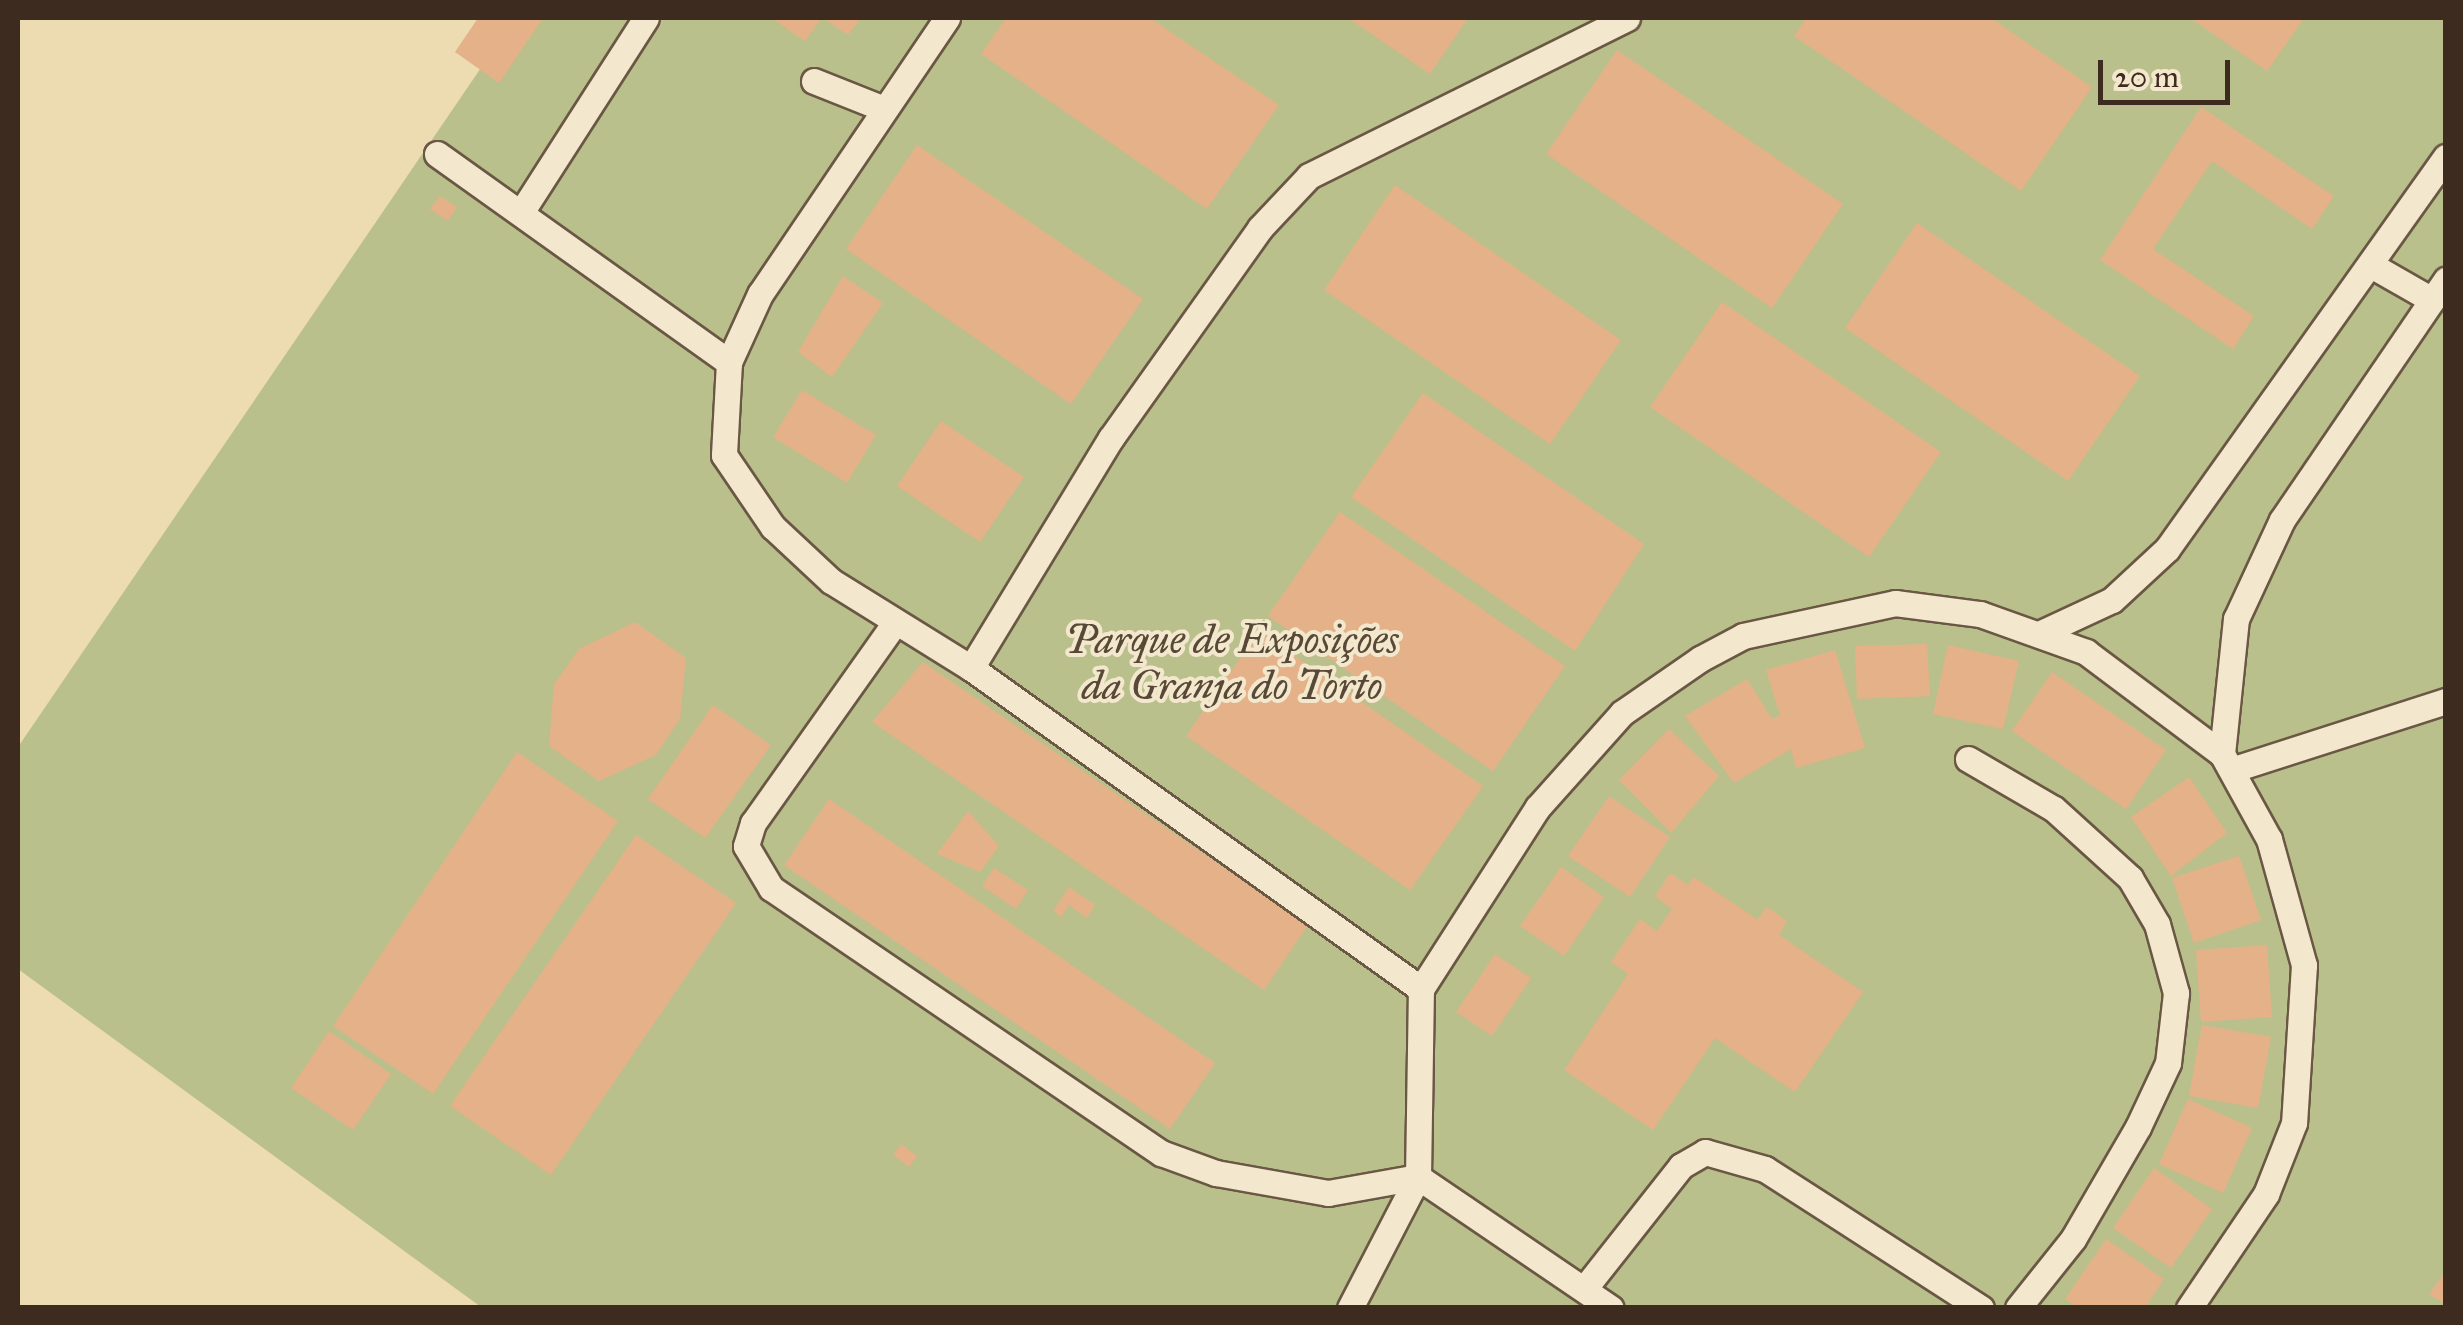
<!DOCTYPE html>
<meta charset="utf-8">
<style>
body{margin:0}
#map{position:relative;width:2463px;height:1325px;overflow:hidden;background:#eddbb2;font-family:"IM FELL Great Primer",serif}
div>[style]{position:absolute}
.green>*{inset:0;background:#b9c08b}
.building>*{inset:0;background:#e5b189}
.roads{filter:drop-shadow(2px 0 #6a5744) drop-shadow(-2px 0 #6a5744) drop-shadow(0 2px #6a5744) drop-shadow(0 -2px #6a5744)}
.service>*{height:25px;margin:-12.5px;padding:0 12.5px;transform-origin:12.5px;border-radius:12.5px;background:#f3e8cd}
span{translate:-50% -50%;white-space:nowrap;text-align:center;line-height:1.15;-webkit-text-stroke:8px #f3e8cd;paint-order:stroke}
.park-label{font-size:40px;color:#574935;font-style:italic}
.frame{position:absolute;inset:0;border:20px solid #3e2b1f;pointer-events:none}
.scale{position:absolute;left:2098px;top:60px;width:132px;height:45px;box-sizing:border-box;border:5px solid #3e2b1f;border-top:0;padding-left:12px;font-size:30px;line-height:35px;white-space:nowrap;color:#3e2b1f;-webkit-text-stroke:8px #f3e8cd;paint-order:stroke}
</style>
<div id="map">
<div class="green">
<div style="clip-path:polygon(515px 18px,2445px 18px,2445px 1307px,481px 1307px,18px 969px,18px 747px)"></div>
</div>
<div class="building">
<div style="clip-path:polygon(478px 18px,543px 18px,499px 83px,455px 52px)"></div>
<div style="clip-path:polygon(771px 18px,822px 18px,805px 41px)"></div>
<div style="clip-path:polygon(823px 18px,861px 18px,848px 35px)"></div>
<div style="clip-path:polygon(1006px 18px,1150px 18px,1279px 105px,1207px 209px,981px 54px)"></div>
<div style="clip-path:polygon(1348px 18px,1468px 18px,1430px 74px)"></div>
<div style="clip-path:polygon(1806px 18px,1991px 18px,2092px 87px,2021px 191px,1794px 36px)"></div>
<div style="clip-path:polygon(2190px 18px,2304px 18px,2267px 71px)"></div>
<div style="clip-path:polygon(1617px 50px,1843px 204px,1772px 308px,1546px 154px)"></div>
<div style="clip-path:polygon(2201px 107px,2334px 196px,2312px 229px,2212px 161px,2153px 249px,2254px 316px,2233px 349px,2100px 260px)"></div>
<div style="clip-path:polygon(917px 145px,1143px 299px,1071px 404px,846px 249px)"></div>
<div style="clip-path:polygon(1395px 185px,1621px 340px,1550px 444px,1324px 290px)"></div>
<div style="clip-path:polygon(440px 196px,457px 207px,448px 221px,430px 209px)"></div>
<div style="clip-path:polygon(1917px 223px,2140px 376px,2068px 481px,1845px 328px)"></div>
<div style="clip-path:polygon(843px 276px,883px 303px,832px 377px,798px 352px)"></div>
<div style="clip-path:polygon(1722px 302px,1941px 452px,1869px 557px,1650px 407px)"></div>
<div style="clip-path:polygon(802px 390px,876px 435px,847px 483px,773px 437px)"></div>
<div style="clip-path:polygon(1423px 393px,1644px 544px,1575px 651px,1351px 497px)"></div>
<div style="clip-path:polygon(941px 421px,1024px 477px,980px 542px,897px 486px)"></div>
<div style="clip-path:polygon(1340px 512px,1565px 666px,1493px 771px,1268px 616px)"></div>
<div style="clip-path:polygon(635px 622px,686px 658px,680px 719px,656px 755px,599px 781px,549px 746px,554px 684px,579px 649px)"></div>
<div style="clip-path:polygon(1259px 631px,1483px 786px,1410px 890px,1186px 736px)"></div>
<div style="clip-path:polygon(1927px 644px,1930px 696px,1857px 699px,1855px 646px)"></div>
<div style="clip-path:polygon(1948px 645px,2019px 661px,2003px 729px,1933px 714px)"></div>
<div style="clip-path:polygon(1835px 650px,1865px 748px,1796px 768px,1791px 749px,1734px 783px,1685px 716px,1747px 679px,1772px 719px,1780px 715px,1766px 670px)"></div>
<div style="clip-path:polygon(923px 662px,1308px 925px,1264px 990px,872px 722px)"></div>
<div style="clip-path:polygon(2052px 672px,2166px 750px,2126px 809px,2012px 731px)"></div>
<div style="clip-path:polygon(713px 705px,771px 745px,705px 838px,648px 799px)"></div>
<div style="clip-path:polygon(1669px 729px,1719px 776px,1671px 833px,1619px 780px)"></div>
<div style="clip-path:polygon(517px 752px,618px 821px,433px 1094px,333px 1026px)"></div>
<div style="clip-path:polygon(2189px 777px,2227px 833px,2171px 876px,2131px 817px)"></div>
<div style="clip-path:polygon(1609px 796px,1670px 837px,1630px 897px,1568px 856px)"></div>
<div style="clip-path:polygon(829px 799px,1215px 1063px,1170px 1129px,784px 865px)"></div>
<div style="clip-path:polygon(968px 811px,999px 846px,980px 872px,937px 854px)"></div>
<div style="clip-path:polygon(636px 835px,736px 903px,551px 1175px,450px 1106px)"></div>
<div style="clip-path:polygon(2239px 856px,2261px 920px,2194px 943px,2172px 878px)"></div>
<div style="clip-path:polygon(1561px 867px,1604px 897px,1564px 956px,1520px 926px)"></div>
<div style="clip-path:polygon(994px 868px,1028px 890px,1016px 909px,982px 886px)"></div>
<div style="clip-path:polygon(1670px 873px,1688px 885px,1694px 877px,1757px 919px,1767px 907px,1787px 921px,1779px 935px,1863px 992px,1795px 1092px,1715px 1038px,1653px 1130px,1564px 1070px,1628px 974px,1611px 962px,1640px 919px,1657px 931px,1672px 909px,1655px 896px)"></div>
<div style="clip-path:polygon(1069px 887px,1095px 905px,1087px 918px,1069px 905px,1061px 917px,1053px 911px)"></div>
<div style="clip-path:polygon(2267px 945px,2272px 1017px,2201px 1022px,2196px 950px)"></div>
<div style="clip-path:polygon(1495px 954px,1531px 978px,1492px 1036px,1456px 1012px)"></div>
<div style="clip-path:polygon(2202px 1025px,2271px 1037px,2258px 1108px,2189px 1096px)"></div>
<div style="clip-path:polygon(329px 1031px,391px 1074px,353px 1130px,291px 1088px)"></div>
<div style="clip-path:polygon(2188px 1099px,2252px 1128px,2223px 1193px,2159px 1164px)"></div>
<div style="clip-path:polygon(901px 1144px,917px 1156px,909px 1167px,893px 1155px)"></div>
<div style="clip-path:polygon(2154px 1168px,2212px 1209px,2171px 1268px,2113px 1228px)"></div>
<div style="clip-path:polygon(2106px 1239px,2164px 1279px,2145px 1308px,2078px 1308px,2065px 1299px)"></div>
<div style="clip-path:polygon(2446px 1271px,2446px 1305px,2429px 1294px)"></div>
</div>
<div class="roads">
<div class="service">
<div style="left:947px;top:18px;width:333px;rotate:124.1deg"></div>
<div style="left:760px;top:294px;width:75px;rotate:114.5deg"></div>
<div style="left:729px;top:362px;width:93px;rotate:93.1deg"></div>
<div style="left:724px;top:455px;width:87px;rotate:55.8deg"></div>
<div style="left:773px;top:527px;width:79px;rotate:43deg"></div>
<div style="left:831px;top:581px;width:165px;rotate:31.9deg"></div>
<div style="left:971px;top:668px;width:553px;rotate:35.5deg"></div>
<div style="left:814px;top:81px;width:73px;rotate:21.7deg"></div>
<div style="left:437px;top:154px;width:359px;rotate:35.5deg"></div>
<div style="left:522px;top:211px;width:229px;rotate:-57.3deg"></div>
<div style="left:2371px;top:265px;width:70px;rotate:29.8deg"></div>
<div style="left:894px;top:624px;width:244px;rotate:125.3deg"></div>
<div style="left:753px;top:823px;width:24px;rotate:107deg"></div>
<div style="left:746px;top:846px;width:49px;rotate:59.2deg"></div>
<div style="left:771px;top:888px;width:472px;rotate:34.2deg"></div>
<div style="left:1161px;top:1153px;width:59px;rotate:20deg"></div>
<div style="left:1216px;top:1173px;width:114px;rotate:10.1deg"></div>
<div style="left:1328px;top:1193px;width:91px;rotate:-10.1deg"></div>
<div style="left:1418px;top:1177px;width:233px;rotate:34.2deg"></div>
<div style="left:2043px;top:632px;width:76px;rotate:-24.9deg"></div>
<div style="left:2112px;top:600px;width:75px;rotate:-42.8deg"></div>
<div style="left:2167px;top:549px;width:481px;rotate:-54.6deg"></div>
<div style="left:971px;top:668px;width:269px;rotate:-58.7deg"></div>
<div style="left:1111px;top:438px;width:257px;rotate:-54.6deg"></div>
<div style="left:1260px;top:228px;width:71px;rotate:-46.7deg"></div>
<div style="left:1309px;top:176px;width:355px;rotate:-26.4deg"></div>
<div style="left:2222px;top:754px;width:136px;rotate:-84.1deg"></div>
<div style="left:2236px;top:619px;width:109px;rotate:-65.1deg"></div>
<div style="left:2282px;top:520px;width:291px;rotate:-55.7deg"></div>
<div style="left:1968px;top:759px;width:99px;rotate:30.2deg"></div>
<div style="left:2054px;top:809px;width:103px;rotate:42.2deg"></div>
<div style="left:2130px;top:878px;width:53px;rotate:59.6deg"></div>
<div style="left:2157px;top:924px;width:72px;rotate:74.6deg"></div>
<div style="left:2176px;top:993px;width:70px;rotate:96.5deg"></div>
<div style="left:2168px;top:1063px;width:71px;rotate:115.1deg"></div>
<div style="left:2138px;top:1127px;width:129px;rotate:120.1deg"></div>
<div style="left:2073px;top:1239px;width:88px;rotate:128.6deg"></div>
<div style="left:2234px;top:769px;width:223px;rotate:-17.8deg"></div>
<div style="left:1584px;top:1289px;width:157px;rotate:-51.7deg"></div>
<div style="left:1681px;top:1166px;width:28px;rotate:-30deg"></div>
<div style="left:1705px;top:1152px;width:62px;rotate:15.8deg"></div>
<div style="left:1765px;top:1169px;width:257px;rotate:32.8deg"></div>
<div style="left:1350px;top:1308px;width:148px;rotate:-62.6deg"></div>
<div style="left:1418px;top:1177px;width:188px;rotate:-89.1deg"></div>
<div style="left:1421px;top:989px;width:216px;rotate:-57.3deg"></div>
<div style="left:1538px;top:807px;width:126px;rotate:-48.2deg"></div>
<div style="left:1622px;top:713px;width:95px;rotate:-34.7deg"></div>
<div style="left:1700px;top:659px;width:49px;rotate:-28.1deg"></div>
<div style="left:1743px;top:636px;width:156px;rotate:-12.2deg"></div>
<div style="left:1895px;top:603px;width:86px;rotate:7.4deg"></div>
<div style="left:1980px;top:614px;width:113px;rotate:19.7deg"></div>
<div style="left:2086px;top:652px;width:170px;rotate:36.9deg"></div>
<div style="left:2222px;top:754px;width:97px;rotate:61.1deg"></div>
<div style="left:2269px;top:839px;width:131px;rotate:74.5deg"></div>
<div style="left:2304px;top:965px;width:158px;rotate:93.6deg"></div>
<div style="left:2294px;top:1123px;width:76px;rotate:111.5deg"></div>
<div style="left:2266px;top:1194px;width:138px;rotate:124deg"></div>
</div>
</div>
<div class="park-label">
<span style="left:1232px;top:663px">Parque de Exposições<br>da Granja do Torto</span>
</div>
<div class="frame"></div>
<div class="scale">20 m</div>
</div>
